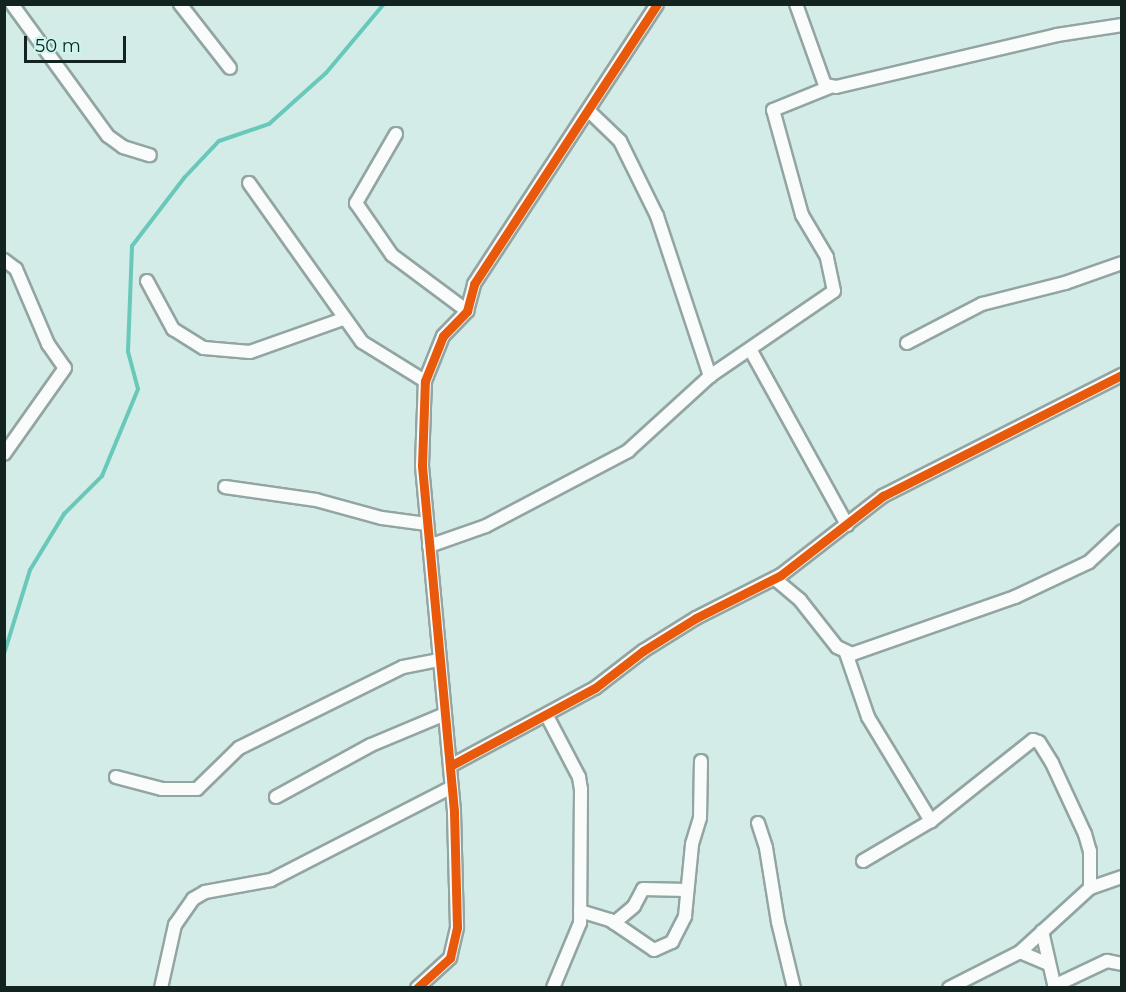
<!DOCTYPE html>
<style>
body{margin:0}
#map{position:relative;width:1126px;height:992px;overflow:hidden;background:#d4ece7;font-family:Montserrat,sans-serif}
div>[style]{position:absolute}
.stream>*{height:4px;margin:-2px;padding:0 2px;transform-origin:2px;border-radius:2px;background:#68c8ba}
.roads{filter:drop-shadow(2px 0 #93a5a2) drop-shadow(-2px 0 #93a5a2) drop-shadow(0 2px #93a5a2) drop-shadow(0 -2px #93a5a2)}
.street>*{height:12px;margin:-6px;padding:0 6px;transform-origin:6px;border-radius:6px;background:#f9fcfb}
.cycleway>*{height:9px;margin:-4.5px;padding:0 4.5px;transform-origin:4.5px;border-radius:4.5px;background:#e8590c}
span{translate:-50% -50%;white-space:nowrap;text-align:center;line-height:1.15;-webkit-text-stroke:5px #c9f6ed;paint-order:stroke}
.frame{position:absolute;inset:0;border:6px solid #122320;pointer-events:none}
.scale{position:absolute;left:24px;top:36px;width:102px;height:27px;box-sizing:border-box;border:3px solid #122320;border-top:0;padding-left:8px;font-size:18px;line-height:21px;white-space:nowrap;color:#122320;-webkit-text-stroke:4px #c9f6ed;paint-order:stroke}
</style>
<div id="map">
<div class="stream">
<div style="left:4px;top:654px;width:88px;rotate:-72.8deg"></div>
<div style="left:30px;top:570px;width:66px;rotate:-58.7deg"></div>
<div style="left:64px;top:514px;width:54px;rotate:-45deg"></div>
<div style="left:102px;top:476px;width:94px;rotate:-67.5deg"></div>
<div style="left:138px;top:389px;width:39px;rotate:-105deg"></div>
<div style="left:128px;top:351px;width:105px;rotate:-87.8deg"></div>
<div style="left:132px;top:246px;width:86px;rotate:-52.6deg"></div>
<div style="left:184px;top:178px;width:51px;rotate:-46.6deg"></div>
<div style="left:219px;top:141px;width:53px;rotate:-18.8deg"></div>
<div style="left:269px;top:124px;width:76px;rotate:-41.8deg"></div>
<div style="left:326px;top:73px;width:90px;rotate:-50deg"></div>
</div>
<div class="roads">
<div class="street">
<div style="left:12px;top:4px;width:163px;rotate:54deg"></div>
<div style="left:108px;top:136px;width:19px;rotate:36deg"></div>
<div style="left:123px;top:147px;width:28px;rotate:17deg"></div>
<div style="left:180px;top:4px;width:81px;rotate:52deg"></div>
<div style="left:796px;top:4px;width:86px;rotate:70.3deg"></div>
<div style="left:825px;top:85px;width:11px;rotate:10deg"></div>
<div style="left:836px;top:87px;width:227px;rotate:-13.2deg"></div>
<div style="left:1057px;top:35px;width:66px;rotate:-8.7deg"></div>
<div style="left:590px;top:112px;width:42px;rotate:44deg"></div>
<div style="left:620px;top:141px;width:84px;rotate:63.7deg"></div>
<div style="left:657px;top:216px;width:169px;rotate:71.7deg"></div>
<div style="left:396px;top:134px;width:80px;rotate:120.1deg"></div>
<div style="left:356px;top:203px;width:63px;rotate:55.3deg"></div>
<div style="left:392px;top:255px;width:94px;rotate:36.7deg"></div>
<div style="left:249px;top:183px;width:195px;rotate:54.6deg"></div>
<div style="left:362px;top:342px;width:74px;rotate:31.8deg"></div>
<div style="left:4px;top:260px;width:15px;rotate:37deg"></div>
<div style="left:16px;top:269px;width:82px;rotate:66.9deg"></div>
<div style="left:48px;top:344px;width:29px;rotate:55deg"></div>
<div style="left:65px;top:368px;width:105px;rotate:125.3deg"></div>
<div style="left:147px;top:281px;width:55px;rotate:61.6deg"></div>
<div style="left:173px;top:329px;width:36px;rotate:32deg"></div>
<div style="left:204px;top:348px;width:46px;rotate:5deg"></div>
<div style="left:250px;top:352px;width:99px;rotate:-19.5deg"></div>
<div style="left:907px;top:343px;width:85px;rotate:-27.5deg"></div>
<div style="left:982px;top:304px;width:86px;rotate:-14.2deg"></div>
<div style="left:1065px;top:283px;width:60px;rotate:-19.3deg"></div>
<div style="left:750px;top:349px;width:201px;rotate:61.1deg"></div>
<div style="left:225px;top:487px;width:92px;rotate:8.1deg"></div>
<div style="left:316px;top:500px;width:68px;rotate:15.3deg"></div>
<div style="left:382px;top:518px;width:45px;rotate:7.6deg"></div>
<div style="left:429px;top:546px;width:60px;rotate:-19.3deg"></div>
<div style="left:486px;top:526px;width:161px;rotate:-27.8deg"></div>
<div style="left:628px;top:451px;width:111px;rotate:-42.4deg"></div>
<div style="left:710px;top:376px;width:150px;rotate:-34.4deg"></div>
<div style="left:834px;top:291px;width:35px;rotate:-102deg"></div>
<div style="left:827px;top:257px;width:49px;rotate:-120.8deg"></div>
<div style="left:802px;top:215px;width:109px;rotate:-105.4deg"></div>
<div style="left:773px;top:110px;width:61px;rotate:-22deg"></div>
<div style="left:775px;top:579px;width:33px;rotate:40deg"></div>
<div style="left:800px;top:600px;width:60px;rotate:51.8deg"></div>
<div style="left:837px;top:647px;width:17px;rotate:25deg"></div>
<div style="left:852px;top:654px;width:173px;rotate:-19.3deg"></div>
<div style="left:1015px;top:597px;width:82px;rotate:-25.3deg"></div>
<div style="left:1089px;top:562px;width:45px;rotate:-43.2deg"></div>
<div style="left:846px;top:653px;width:68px;rotate:71deg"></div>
<div style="left:868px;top:717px;width:122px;rotate:58.8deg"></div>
<div style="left:547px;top:716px;width:69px;rotate:62.3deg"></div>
<div style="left:579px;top:777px;width:12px;rotate:81deg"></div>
<div style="left:581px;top:789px;width:134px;rotate:90.4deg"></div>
<div style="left:580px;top:923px;width:70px;rotate:112.6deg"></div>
<div style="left:450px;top:766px;width:165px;rotate:-28.3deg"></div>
<div style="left:595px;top:688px;width:61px;rotate:-37.6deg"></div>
<div style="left:643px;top:651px;width:62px;rotate:-31.9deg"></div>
<div style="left:696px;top:618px;width:95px;rotate:-26.8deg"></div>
<div style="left:781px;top:575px;width:129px;rotate:-37.8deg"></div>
<div style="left:883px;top:496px;width:268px;rotate:-26.9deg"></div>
<div style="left:116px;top:777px;width:48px;rotate:14.6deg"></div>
<div style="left:162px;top:789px;width:35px"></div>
<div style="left:197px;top:789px;width:59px;rotate:-44.3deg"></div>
<div style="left:239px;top:748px;width:183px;rotate:-26.3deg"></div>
<div style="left:403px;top:667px;width:37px;rotate:-11deg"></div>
<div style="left:276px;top:797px;width:108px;rotate:-28.7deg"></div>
<div style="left:371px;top:745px;width:80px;rotate:-22.7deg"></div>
<div style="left:758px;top:823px;width:26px;rotate:72deg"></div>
<div style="left:766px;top:848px;width:75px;rotate:80.8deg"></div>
<div style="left:778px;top:922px;width:68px;rotate:76.4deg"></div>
<div style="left:863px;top:861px;width:79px;rotate:-30.5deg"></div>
<div style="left:931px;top:821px;width:130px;rotate:-38.5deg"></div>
<div style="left:1033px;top:740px;width:6px;rotate:18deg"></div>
<div style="left:1039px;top:742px;width:25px;rotate:58deg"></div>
<div style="left:1052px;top:763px;width:78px;rotate:65.1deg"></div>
<div style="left:1085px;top:834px;width:18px;rotate:74deg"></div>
<div style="left:1090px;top:851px;width:37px;rotate:90deg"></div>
<div style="left:580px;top:911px;width:31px;rotate:17deg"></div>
<div style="left:610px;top:920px;width:53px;rotate:34.3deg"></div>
<div style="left:654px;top:950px;width:20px;rotate:-24deg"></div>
<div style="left:672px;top:942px;width:29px;rotate:-63deg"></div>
<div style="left:685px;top:916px;width:72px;rotate:-84.4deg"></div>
<div style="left:692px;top:844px;width:27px;rotate:-73deg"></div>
<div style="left:700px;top:818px;width:57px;rotate:-89deg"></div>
<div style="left:614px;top:923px;width:26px;rotate:-40deg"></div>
<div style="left:634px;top:906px;width:19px;rotate:-62deg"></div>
<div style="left:643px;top:889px;width:44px;rotate:1.3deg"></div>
<div style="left:1042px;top:931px;width:58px;rotate:77.2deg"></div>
<div style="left:1020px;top:952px;width:30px;rotate:23deg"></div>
<div style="left:1054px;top:986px;width:59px;rotate:-25.3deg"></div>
<div style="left:1107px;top:961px;width:15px;rotate:11deg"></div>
<div style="left:161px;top:988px;width:65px;rotate:-77.5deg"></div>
<div style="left:175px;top:925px;width:32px;rotate:-55deg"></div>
<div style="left:193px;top:899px;width:14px;rotate:-30deg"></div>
<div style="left:205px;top:892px;width:67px;rotate:-10.3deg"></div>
<div style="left:271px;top:880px;width:203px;rotate:-27.2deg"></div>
<div style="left:417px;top:988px;width:45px;rotate:-42.3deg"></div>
<div style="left:450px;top:958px;width:32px;rotate:-77deg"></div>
<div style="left:457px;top:927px;width:116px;rotate:-91.5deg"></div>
<div style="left:454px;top:811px;width:347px;rotate:-95.3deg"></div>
<div style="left:422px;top:465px;width:84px;rotate:-88deg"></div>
<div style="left:425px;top:381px;width:48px;rotate:-68.2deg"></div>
<div style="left:443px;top:336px;width:35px;rotate:-46deg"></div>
<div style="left:467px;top:311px;width:28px;rotate:-75deg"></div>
<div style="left:474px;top:284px;width:334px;rotate:-56.8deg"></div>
<div style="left:949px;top:988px;width:80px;rotate:-26.9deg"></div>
<div style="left:1020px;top:952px;width:95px;rotate:-42.4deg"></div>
<div style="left:1090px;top:888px;width:34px;rotate:-19deg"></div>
</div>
</div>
<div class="cycleway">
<div style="left:450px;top:766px;width:165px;rotate:-28.3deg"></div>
<div style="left:595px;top:688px;width:61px;rotate:-37.6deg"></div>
<div style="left:643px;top:651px;width:62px;rotate:-31.9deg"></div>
<div style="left:696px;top:618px;width:95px;rotate:-26.8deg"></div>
<div style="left:781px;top:575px;width:129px;rotate:-37.8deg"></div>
<div style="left:883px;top:496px;width:268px;rotate:-26.9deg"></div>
<div style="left:417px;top:988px;width:45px;rotate:-42.3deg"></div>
<div style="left:450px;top:958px;width:32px;rotate:-77deg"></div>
<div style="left:457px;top:927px;width:116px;rotate:-91.5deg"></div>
<div style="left:454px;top:811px;width:347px;rotate:-95.3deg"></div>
<div style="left:422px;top:465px;width:84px;rotate:-88deg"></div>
<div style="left:425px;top:381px;width:48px;rotate:-68.2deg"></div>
<div style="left:443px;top:336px;width:35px;rotate:-46deg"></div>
<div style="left:467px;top:311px;width:28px;rotate:-75deg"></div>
<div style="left:474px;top:284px;width:334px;rotate:-56.8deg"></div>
</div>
<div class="frame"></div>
<div class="scale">50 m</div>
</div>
